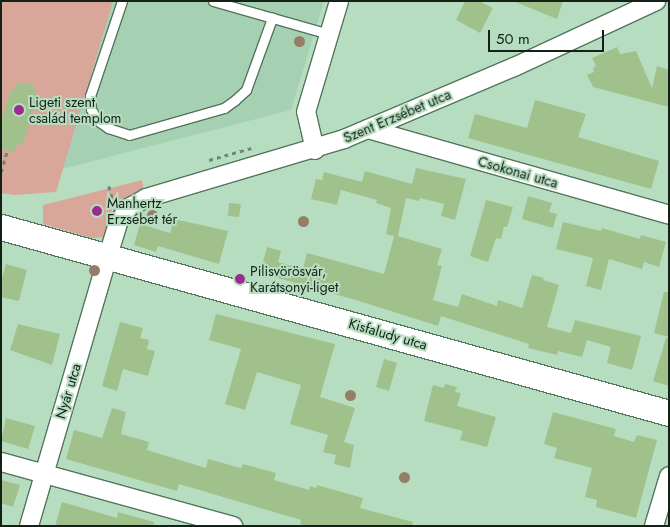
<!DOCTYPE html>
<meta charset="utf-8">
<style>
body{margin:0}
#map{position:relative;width:670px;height:527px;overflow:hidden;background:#b7ddc1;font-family:Jost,sans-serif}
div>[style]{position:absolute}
.built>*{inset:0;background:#a5d0b1}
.green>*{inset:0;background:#d9a69a}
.building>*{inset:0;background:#a1c18c}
.path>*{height:2.5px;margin-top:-1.25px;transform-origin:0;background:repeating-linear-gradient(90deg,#6d8874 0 4px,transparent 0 8px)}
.roads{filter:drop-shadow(1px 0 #52755c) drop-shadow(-1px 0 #52755c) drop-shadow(0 1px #52755c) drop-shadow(0 -1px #52755c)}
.lane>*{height:9px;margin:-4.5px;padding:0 4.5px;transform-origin:4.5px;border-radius:4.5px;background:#fff}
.street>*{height:18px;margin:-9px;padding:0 9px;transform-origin:9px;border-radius:9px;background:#fff}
.secondary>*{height:25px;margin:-12.5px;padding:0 12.5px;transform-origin:12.5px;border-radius:12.5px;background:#fff}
.trees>*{width:11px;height:11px;margin:-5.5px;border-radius:50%;background:#957d68}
.dots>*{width:14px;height:14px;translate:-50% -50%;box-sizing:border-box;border:2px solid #b7ddc1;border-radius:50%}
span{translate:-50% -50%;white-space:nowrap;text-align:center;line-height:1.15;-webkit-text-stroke:4px #b7ddc1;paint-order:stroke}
.poi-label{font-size:14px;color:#132117}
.left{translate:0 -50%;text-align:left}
.street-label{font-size:14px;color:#132117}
.frame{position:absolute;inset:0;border:2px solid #132117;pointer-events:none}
.scale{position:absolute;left:488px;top:30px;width:116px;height:22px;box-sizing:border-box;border:2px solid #132117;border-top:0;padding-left:6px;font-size:15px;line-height:18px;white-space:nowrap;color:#132117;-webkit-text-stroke:4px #b7ddc1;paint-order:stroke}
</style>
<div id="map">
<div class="built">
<div style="clip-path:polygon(113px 1px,324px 1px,291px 110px,62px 169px)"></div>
</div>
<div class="green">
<div style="clip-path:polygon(1px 1px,113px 1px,56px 192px,14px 195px,1px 193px)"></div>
<div style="clip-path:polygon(142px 180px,144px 191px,106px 237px,92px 238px,43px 224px,43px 205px)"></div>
</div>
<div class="building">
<div style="clip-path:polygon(465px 1px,479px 1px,493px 8px,480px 33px,456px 20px)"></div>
<div style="clip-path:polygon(513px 1px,563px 1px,557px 19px)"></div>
<div style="clip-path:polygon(617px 47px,620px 54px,636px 51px,652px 88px,657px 66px,669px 70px,669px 107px,593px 87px,587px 75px,594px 72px,593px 68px,596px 66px,592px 58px)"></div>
<div style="clip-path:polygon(19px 82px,34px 85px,36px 99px,23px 146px,16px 144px,14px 153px,1px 149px,1px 121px,10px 92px)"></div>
<div style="clip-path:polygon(535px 100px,586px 114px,578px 137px,659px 161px,651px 189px,468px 138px,475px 114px,527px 128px)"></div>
<div style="clip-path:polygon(416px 168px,466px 179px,455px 220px,441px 216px,444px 204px,420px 198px,419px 201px,406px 198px,398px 236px,442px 249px,437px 265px,442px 266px,433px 300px,458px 307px,462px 294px,497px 306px,498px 300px,522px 308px,532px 275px,544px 278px,543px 280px,559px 285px,547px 327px,571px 333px,575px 320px,641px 336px,632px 370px,607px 363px,611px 347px,587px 340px,582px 357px,558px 351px,557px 355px,528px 348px,529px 344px,441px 316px,438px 326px,359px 301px,260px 273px,267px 247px,281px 251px,278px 262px,303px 269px,307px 253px,384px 274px,394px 236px,386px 234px,391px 208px,376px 203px,377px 200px,341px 190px,337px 205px,311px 199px,316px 179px,322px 180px,324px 172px,362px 182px,365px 171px,412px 184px)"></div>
<div style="clip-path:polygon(528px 196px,552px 203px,549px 212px,557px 214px,553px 228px,522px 219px)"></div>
<div style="clip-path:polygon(486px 200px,513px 207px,507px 227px,504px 227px,501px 239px,496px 238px,488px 262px,470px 256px)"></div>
<div style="clip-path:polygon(229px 203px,241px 204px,239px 217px,228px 216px)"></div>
<div style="clip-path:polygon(174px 219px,228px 231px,219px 264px,158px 246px,156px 252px,134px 245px,140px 224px,170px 233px)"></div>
<div style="clip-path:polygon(563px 222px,601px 231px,602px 228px,640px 239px,641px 235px,666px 242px,659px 267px,644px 262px,642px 269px,609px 259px,601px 290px,586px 286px,593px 258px,556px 249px)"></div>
<div style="clip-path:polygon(6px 264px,27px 270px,19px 301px,1px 297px,1px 281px)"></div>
<div style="clip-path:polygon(664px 292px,669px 292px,669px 337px,654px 333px)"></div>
<div style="clip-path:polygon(216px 314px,335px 344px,320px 397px,355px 408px,344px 442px,354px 445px,350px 468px,334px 464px,336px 455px,323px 452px,328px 435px,290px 424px,301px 385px,257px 372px,245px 410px,225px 404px,241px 349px,209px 340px)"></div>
<div style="clip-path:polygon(120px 322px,143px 328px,140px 338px,149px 340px,147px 349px,155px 351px,148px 376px,123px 369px,117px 391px,102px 386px)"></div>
<div style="clip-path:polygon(18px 324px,60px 334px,52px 365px,10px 350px)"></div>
<div style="clip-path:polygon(666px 338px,669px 338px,669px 386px,653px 381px)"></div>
<div style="clip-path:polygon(384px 359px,397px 363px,389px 391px,376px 387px)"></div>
<div style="clip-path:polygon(445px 384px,457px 387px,455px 392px,461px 393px,457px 406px,496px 417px,487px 447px,460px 440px,463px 431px,424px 421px,433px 385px,444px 388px)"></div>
<div style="clip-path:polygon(112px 408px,126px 412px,121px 434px,149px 442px,147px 450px,206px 468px,208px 459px,241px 468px,243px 464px,276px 473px,274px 480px,309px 490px,310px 486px,316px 488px,317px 485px,363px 498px,360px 508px,413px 522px,412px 526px,306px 526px,300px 524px,301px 520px,179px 484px,177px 491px,66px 459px,74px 430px,102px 438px)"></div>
<div style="clip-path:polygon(553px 412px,616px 429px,614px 436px,634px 442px,637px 435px,657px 440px,636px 518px,596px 507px,597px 500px,585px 497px,592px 468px,554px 458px,557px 448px,544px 444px)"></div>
<div style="clip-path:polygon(6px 418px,35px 426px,28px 449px,1px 441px)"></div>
<div style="clip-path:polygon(1px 480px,20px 485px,13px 507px,1px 503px)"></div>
<div style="clip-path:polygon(62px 502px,117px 518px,118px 512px,154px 522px,154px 526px,55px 526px)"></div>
</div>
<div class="path">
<div style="left:209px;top:160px;width:48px;rotate:-15.8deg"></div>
<div style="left:1px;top:172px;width:22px;rotate:-74deg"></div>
<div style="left:109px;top:186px;width:16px;rotate:75deg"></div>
</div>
<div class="roads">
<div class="lane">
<div style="left:122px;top:1px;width:100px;rotate:108.6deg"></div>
<div style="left:90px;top:96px;width:13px;rotate:86deg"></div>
<div style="left:91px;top:109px;width:13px;rotate:61deg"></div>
<div style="left:97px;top:120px;width:14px;rotate:36deg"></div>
<div style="left:108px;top:128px;width:22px;rotate:18deg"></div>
<div style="left:129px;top:135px;width:99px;rotate:-15.9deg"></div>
<div style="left:224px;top:108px;width:14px;rotate:-36deg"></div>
<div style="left:235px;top:100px;width:15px;rotate:-42deg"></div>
<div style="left:246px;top:90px;width:77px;rotate:-70.1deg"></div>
<div style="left:213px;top:1px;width:121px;rotate:15.9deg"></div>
</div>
<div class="street">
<div style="left:368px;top:129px;width:313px;rotate:15.9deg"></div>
<div style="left:315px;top:150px;width:39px;rotate:-103deg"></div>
<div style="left:306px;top:112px;width:116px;rotate:-73.4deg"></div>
<div style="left:1px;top:462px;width:241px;rotate:15.4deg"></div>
<div style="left:29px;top:526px;width:281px;rotate:-73.7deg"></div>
<div style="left:108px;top:256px;width:37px;rotate:-73deg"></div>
<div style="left:119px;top:221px;width:18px;rotate:-52deg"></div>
<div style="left:130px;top:207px;width:18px;rotate:-29deg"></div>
<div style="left:146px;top:198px;width:207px;rotate:-16.6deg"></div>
<div style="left:344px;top:139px;width:185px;rotate:-23deg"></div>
<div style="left:514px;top:67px;width:157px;rotate:-24.9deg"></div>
<div style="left:654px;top:526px;width:52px;rotate:-73.3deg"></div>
</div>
<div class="secondary">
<div style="left:1px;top:227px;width:693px;rotate:15.56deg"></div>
</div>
</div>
<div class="trees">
<div style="left:299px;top:41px"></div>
<div style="left:152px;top:215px"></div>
<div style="left:303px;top:221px"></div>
<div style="left:94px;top:270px"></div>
<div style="left:350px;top:395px"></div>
<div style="left:404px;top:477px"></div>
</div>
<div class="dots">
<div style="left:19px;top:110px;background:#992c8c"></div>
<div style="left:97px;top:211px;background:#992c8c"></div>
<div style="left:240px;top:279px;background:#992c8c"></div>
</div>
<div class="poi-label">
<span class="left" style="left:29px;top:110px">Ligeti szent<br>család templom</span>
<span class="left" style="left:107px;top:211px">Manhertz<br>Erzsébet tér</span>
<span class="left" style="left:250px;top:279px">Pilisvörösvár,<br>Karátsonyi-liget</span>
</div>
<div class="street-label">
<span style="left:397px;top:116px;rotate:-23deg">Szent Erzsébet utca</span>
<span style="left:518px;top:172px;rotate:16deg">Csokonai utca</span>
<span style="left:388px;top:334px;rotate:16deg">Kisfaludy utca</span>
<span style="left:68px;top:391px;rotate:-73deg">Nyár utca</span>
</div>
<div class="frame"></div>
<div class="scale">50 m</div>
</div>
